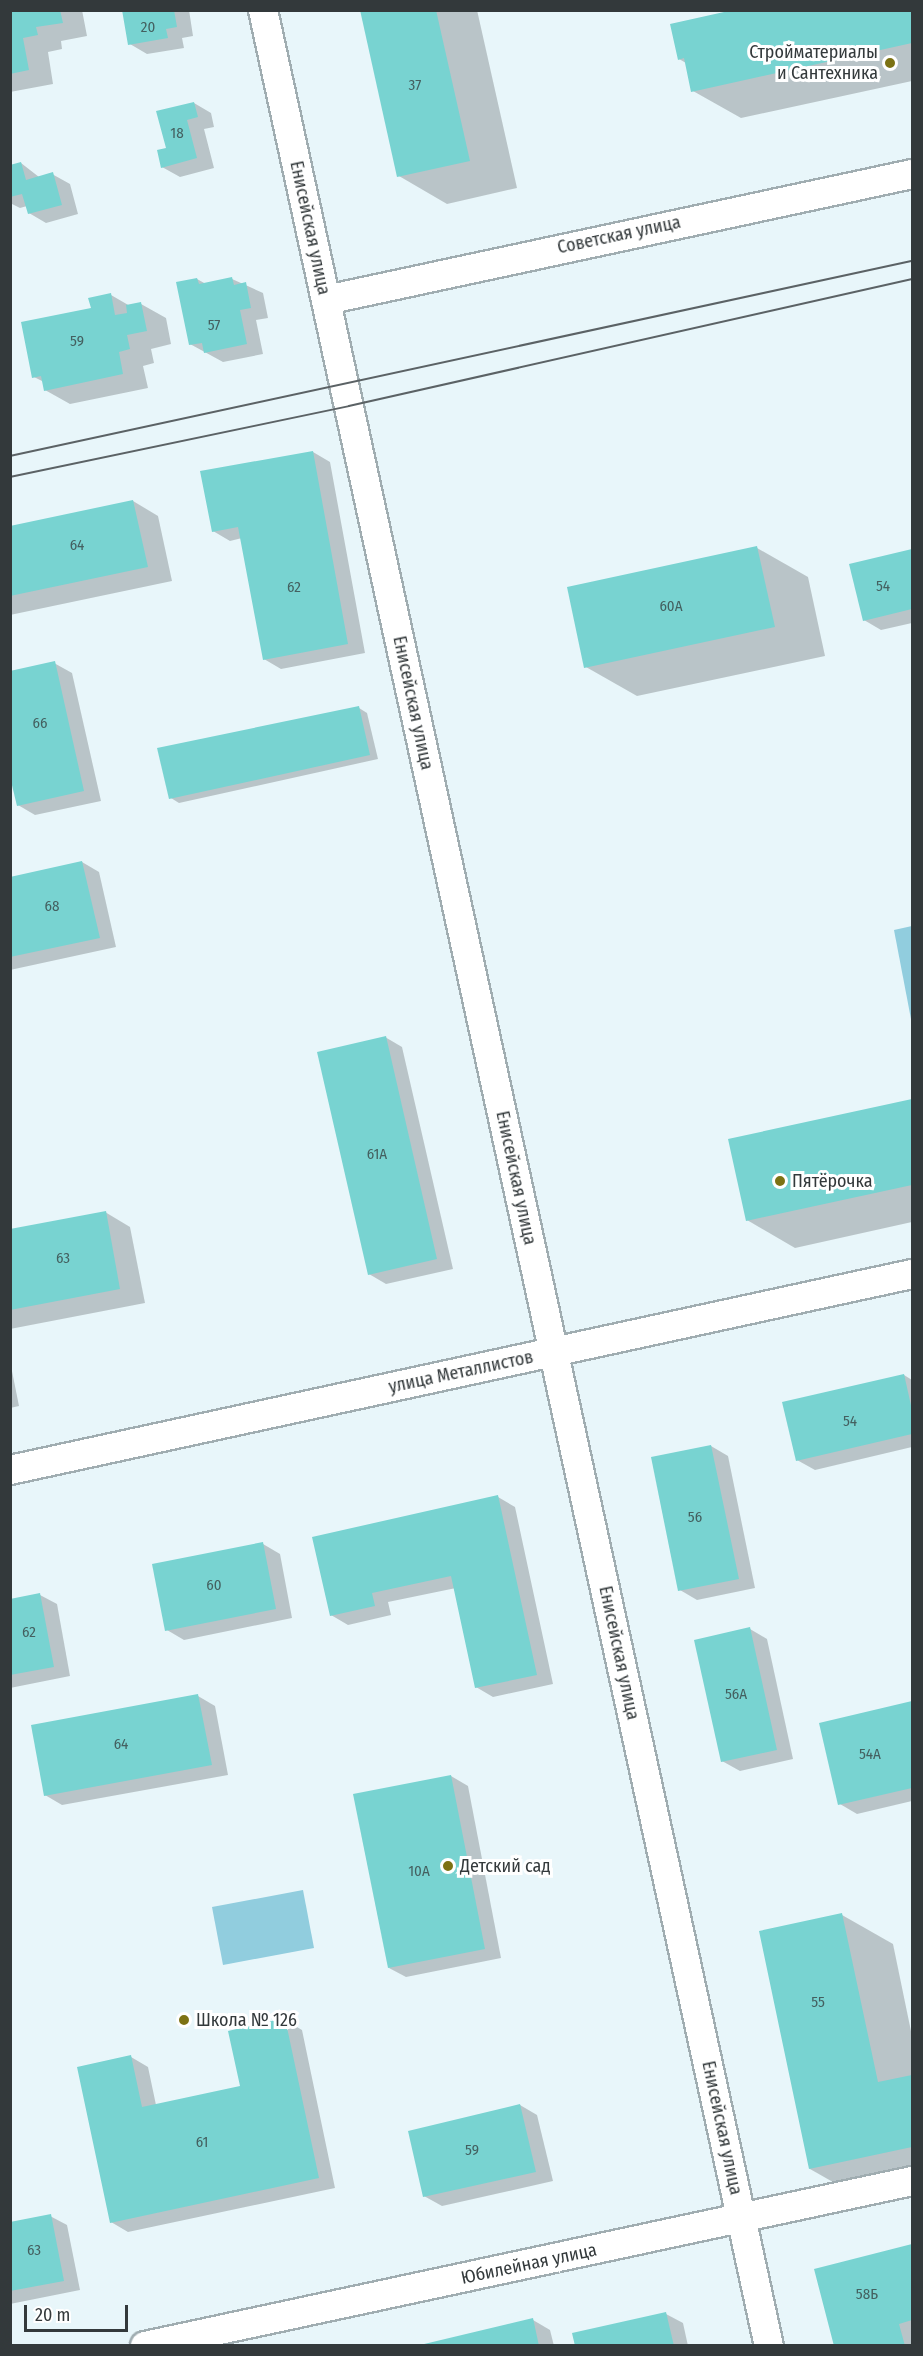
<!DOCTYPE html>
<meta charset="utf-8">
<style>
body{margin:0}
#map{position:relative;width:923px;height:2356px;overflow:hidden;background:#e8f6fa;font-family:"Fira Sans Condensed",sans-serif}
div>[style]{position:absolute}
.green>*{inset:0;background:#91cdde}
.shadow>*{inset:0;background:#0003}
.building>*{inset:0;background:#78d3d1}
.roads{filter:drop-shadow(2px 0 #a0adb1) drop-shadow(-2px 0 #a0adb1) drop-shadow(0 2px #a0adb1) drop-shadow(0 -2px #a0adb1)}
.minor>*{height:28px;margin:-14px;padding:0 14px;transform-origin:14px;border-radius:14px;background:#fff}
.tram>*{height:1.5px;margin:-0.75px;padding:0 0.75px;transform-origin:0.75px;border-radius:0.75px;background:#5b6265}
.dots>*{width:16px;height:16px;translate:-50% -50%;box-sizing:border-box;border:3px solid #fff;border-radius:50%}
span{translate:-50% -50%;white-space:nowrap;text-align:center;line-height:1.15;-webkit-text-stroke:6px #fff;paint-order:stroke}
.number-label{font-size:15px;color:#446060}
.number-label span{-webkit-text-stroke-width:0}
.poi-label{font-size:18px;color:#33393b}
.right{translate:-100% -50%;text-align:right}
.left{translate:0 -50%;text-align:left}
.street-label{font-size:18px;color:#33393b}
.frame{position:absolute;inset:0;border:12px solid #33393b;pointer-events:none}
.scale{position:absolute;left:24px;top:2305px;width:104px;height:27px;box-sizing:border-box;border:3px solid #33393b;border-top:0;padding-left:8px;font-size:18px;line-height:21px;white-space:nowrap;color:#33393b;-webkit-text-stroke:4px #fff;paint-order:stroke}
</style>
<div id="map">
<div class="green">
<div style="clip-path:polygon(912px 926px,912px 1019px,911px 1019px,894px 930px)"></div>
<div style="clip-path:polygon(303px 1890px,314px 1948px,223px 1965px,212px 1907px)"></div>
</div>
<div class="shadow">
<div style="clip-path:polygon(10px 10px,82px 10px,87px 36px,61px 41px,62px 49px,48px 52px,53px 84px,10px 92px)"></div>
<div style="clip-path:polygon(124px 10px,189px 10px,193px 36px,182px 38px,184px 48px,147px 54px,130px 44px)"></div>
<div style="clip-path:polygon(362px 10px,477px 10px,517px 188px,447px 204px,399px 176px)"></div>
<div style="clip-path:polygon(740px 10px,912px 10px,912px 81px,741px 118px,693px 91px,686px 63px,679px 59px)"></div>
<div style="clip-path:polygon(194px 103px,211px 113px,214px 127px,204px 129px,214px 168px,180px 177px,162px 167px,168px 149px)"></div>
<div style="clip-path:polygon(21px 163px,39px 177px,52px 174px,70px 184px,78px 214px,46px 223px,29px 213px,27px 206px,20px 208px,10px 203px,10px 166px)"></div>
<div style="clip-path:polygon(197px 279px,206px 284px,232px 279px,263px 293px,268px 318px,256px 320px,263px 354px,223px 362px,190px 344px)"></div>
<div style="clip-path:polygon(111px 295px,130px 306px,141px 304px,166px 318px,171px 344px,151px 349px,154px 363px,143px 366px,148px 388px,70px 404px,45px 390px,44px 382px,34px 377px,92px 309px)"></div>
<div style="clip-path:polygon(313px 452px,330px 462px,365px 653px,281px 669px,264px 659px,242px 538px,230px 541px,213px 531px)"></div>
<div style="clip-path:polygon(133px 501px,158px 516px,172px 581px,10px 615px,10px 527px)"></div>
<div style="clip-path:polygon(757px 548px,808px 577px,825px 656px,637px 696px,586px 667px)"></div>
<div style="clip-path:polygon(912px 550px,912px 623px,881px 630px,864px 620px,851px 565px)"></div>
<div style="clip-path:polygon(54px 663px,72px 673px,101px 801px,35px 815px,18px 805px)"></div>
<div style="clip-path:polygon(359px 708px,367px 713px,378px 759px,179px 803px,171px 798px)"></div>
<div style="clip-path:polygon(82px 862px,99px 872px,116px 947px,10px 970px,10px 878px)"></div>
<div style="clip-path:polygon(385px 1037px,402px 1047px,453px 1269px,386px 1284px,369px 1274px)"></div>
<div style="clip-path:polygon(912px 1101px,912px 1222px,795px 1248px,747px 1220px,730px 1140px)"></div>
<div style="clip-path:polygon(105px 1212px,130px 1227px,145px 1303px,10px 1329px,10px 1230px)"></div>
<div style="clip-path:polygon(10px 1361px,19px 1406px,10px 1408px)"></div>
<div style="clip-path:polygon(904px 1375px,912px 1380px,912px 1447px,815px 1470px,797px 1460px)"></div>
<div style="clip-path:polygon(711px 1446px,728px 1456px,755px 1588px,697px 1600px,680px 1590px)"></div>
<div style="clip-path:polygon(498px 1497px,515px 1507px,553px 1684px,493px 1697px,476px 1687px,456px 1588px,388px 1602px,391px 1615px,348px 1625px,331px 1615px)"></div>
<div style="clip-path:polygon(263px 1544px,280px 1554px,292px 1618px,184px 1640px,167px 1630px)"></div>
<div style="clip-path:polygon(40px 1595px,57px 1604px,70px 1676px,10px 1688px,10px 1600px)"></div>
<div style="clip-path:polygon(750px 1629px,767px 1639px,793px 1759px,740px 1771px,722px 1761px)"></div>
<div style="clip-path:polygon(198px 1696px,215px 1706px,228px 1775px,62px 1805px,45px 1795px)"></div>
<div style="clip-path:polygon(912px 1702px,912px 1801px,857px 1814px,840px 1804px,821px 1724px)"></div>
<div style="clip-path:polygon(451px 1776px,468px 1786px,501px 1958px,406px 1977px,389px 1968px)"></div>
<div style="clip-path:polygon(842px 1915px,893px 1944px,912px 2036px,912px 2186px,861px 2198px,810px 2169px)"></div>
<div style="clip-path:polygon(285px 2020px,302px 2030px,335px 2188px,128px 2232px,111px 2222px,131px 2057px,148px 2067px,156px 2105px,241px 2087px)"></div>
<div style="clip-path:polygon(520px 2105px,537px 2115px,553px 2181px,442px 2206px,424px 2196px)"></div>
<div style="clip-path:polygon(50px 2216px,67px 2225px,80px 2290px,10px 2304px,10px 2223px)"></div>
<div style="clip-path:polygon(912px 2246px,912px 2346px,835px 2346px,816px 2271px)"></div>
<div style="clip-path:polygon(666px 2314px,683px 2323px,688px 2346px,576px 2346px)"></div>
<div style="clip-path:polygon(533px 2320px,550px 2330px,554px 2346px,423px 2346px)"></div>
</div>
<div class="building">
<div style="clip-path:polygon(10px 10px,60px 10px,63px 23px,36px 27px,38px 35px,23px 38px,29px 70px,10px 74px)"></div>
<div style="clip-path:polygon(122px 10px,174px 10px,177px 27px,166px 29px,168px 38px,128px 45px)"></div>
<div style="clip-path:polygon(360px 10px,436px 10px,470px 161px,397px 177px)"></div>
<div style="clip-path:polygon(733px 10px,912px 10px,912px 43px,691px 92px,684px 58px,678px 60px,670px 24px)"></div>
<div style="clip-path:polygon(194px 102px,198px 117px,187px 120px,197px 158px,161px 168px,157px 150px,166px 148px,156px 111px)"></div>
<div style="clip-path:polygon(21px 162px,26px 180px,53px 172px,62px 205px,28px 214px,22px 194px,10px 197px,10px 165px)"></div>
<div style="clip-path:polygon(232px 277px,234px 285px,246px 282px,251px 308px,240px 310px,247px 344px,204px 353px,202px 343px,189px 345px,176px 282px,197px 278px,199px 284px)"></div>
<div style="clip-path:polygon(111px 293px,115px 315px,127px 313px,126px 305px,141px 302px,147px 331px,127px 335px,130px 349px,119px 352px,123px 374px,44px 391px,41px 376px,32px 378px,21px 322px,91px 308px,88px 298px)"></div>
<div style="clip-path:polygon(313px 451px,348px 644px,263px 660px,238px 527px,212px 532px,200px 471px)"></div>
<div style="clip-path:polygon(133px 500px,148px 567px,10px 596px,10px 526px)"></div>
<div style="clip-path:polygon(757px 546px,775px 627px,584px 668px,567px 587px)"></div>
<div style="clip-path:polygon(912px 549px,912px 609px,863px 621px,849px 564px)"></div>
<div style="clip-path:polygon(55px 661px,84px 791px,17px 806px,10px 777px,10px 671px)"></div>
<div style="clip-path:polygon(359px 706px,370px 755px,169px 799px,157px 748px)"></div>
<div style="clip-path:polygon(82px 861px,100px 938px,10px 957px,10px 877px)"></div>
<div style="clip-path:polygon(386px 1036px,437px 1259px,368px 1275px,317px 1052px)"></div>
<div style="clip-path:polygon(912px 1099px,912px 1185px,746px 1221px,728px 1139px)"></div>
<div style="clip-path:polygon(106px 1211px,120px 1289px,10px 1310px,10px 1229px)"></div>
<div style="clip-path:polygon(904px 1374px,912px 1410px,912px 1434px,796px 1461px,782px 1402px)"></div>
<div style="clip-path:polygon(711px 1445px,739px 1579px,678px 1591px,651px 1457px)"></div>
<div style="clip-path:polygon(498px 1495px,537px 1675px,475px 1688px,451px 1576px,372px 1593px,375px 1606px,330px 1616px,312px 1537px)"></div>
<div style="clip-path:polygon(263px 1542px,276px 1609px,165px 1631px,152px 1564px)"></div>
<div style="clip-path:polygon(40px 1593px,54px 1667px,10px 1675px,10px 1599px)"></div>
<div style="clip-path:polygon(750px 1627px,777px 1750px,721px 1762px,694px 1640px)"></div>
<div style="clip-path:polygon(198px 1694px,212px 1765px,44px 1796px,31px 1725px)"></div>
<div style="clip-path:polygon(912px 1701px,912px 1788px,838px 1805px,819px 1723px)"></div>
<div style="clip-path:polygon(451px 1775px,485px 1949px,388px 1968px,353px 1794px)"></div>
<div style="clip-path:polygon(842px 1913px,878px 2082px,912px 2075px,912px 2147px,809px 2169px,759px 1931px)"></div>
<div style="clip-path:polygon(285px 2018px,319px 2178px,110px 2223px,77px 2067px,131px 2055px,142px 2107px,240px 2086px,228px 2031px)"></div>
<div style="clip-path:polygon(520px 2104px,536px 2172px,423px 2197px,408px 2131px)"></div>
<div style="clip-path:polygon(51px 2214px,64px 2281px,10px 2291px,10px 2222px)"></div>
<div style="clip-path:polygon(912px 2244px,912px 2320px,899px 2324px,905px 2346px,834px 2346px,814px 2269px)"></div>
<div style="clip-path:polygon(666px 2312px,674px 2346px,575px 2346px,572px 2333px)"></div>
<div style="clip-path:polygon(533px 2318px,539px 2346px,420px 2346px,420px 2345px)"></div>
</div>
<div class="roads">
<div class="minor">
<div style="left:263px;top:10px;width:2390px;rotate:77.78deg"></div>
<div style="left:326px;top:300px;width:599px;rotate:-12.13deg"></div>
<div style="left:10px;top:1470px;width:923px;rotate:-12.26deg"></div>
<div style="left:145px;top:2346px;width:785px;rotate:-12.14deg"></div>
</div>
</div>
<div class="tram">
<div style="left:10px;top:456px;width:923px;rotate:-12.2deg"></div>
<div style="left:10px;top:477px;width:346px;rotate:-11.8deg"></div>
<div style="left:349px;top:406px;width:577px;rotate:-12.71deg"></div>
</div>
<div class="dots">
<div style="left:890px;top:63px;background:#7c7213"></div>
<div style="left:780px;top:1181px;background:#7c7213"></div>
<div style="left:448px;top:1866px;background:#7c7213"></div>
<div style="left:184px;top:2020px;background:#7c7213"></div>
</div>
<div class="number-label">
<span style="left:148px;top:28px">20</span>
<span style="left:415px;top:86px">37</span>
<span style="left:177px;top:134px">18</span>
<span style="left:214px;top:326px">57</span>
<span style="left:77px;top:342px">59</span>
<span style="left:77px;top:546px">64</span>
<span style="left:883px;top:587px">54</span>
<span style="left:294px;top:588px">62</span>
<span style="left:671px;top:607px">60А</span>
<span style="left:40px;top:724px">66</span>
<span style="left:52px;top:907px">68</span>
<span style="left:377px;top:1155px">61А</span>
<span style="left:63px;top:1259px">63</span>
<span style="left:850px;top:1422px">54</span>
<span style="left:695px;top:1518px">56</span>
<span style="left:214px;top:1586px">60</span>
<span style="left:29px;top:1633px">62</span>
<span style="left:736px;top:1695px">56А</span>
<span style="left:121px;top:1745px">64</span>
<span style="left:870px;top:1755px">54А</span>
<span style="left:419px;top:1872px">10А</span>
<span style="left:818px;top:2003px">55</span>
<span style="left:202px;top:2143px">61</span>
<span style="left:472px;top:2151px">59</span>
<span style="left:34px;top:2251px">63</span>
<span style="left:867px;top:2295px">58Б</span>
</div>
<div class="poi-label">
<span class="right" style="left:878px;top:63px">Стройматериалы<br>и Сантехника</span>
<span class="left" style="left:792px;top:1181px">Пятёрочка</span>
<span class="left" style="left:460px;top:1866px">Детский сад</span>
<span class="left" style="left:196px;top:2020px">Школа № 126</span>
</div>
<div class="street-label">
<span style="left:310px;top:228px;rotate:78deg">Енисейская улица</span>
<span style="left:619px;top:235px;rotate:-12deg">Советская улица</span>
<span style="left:413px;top:703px;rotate:78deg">Енисейская улица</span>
<span style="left:516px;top:1178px;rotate:78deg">Енисейская улица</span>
<span style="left:461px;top:1372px;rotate:-12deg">улица Металлистов</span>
<span style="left:619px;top:1653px;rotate:78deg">Енисейская улица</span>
<span style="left:722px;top:2128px;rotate:78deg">Енисейская улица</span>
<span style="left:529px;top:2264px;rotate:-12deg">Юбилейная улица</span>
</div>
<div class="frame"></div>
<div class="scale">20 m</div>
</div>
